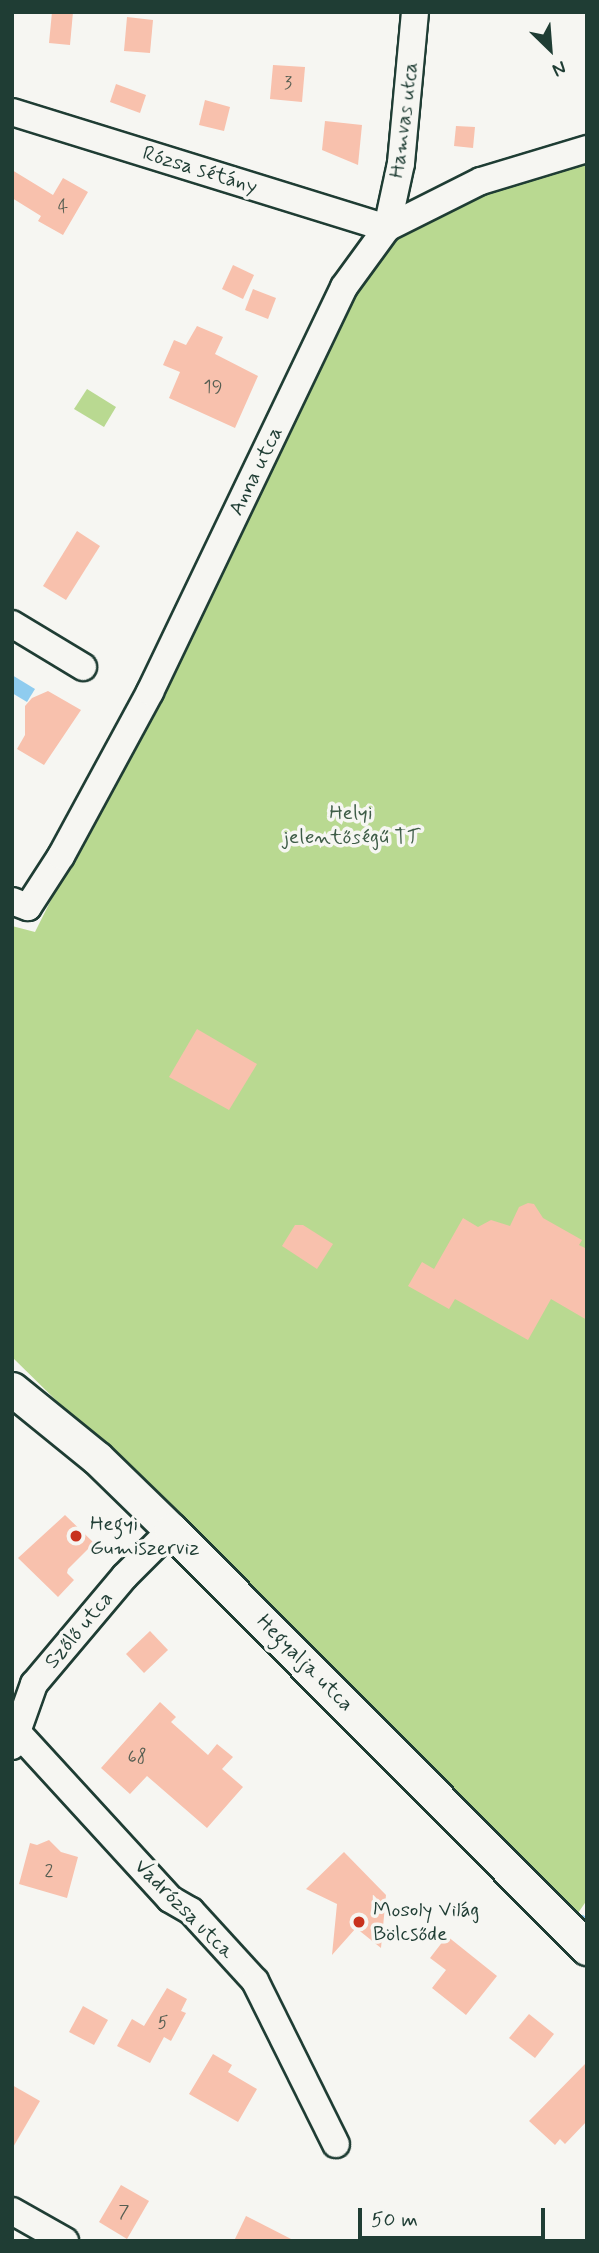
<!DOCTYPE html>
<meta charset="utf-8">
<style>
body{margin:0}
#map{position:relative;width:599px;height:2253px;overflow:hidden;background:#f6f6f2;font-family:Mynerve,sans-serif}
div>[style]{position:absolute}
.green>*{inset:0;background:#b9d991}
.water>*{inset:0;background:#8fccef}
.stream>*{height:8px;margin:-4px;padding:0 4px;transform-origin:4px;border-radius:4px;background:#8fccef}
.building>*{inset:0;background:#f8c1ad}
.roads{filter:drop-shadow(2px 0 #1f3d34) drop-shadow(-2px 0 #1f3d34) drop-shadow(0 2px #1f3d34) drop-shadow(0 -2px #1f3d34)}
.minor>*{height:26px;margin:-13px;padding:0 13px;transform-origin:13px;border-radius:13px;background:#f6f6f2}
.tertiary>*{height:33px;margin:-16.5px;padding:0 16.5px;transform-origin:16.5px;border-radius:16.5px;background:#f6f6f2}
.dots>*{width:19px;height:19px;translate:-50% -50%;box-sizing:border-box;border:4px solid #f6f6f2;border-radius:50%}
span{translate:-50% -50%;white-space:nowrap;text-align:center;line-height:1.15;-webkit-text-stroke:7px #f6f6f2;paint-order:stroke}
.number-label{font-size:18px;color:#555e52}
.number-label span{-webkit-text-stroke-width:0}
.street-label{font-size:21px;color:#1f3d34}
.park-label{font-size:21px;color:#3e5c47}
.poi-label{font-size:21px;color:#1f3d34}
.left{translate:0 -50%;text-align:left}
.frame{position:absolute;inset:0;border:14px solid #1f3d34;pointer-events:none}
.north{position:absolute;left:515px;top:14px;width:70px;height:70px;-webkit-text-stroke:5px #f6f6f2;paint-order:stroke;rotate:155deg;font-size:19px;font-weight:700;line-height:28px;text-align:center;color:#1f3d34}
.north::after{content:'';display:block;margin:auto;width:24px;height:32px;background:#1f3d34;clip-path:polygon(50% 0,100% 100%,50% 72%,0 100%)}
.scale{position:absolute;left:358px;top:2208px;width:187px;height:32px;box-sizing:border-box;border:4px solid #1f3d34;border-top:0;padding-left:9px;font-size:21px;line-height:24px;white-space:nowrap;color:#1f3d34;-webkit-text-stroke:5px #f6f6f2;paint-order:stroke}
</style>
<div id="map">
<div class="green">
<div style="clip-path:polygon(587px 151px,587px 1900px,578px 1913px,12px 1357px,12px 926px,35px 932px,387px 228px)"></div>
<div style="clip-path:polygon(87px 389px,116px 407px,104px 427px,74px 409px)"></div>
</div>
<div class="water">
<div style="clip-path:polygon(12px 675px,35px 689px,27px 702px,12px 693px)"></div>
</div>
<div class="stream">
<div style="left:582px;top:1919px;width:6px;rotate:39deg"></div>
</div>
<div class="building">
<div style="clip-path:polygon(52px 12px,73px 12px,70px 45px,49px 43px)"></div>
<div style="clip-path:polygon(127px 17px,153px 20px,150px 53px,124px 51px)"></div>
<div style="clip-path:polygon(273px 65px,305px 67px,302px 102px,270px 99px)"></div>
<div style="clip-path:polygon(116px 84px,146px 95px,140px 113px,110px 102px)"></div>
<div style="clip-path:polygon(205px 100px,230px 107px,224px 131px,199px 125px)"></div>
<div style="clip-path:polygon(325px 121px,362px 125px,358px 165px,322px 150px)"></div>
<div style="clip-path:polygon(456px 126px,475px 127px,473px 148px,454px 146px)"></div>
<div style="clip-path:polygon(12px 170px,53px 195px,63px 178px,88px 192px,63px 235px,38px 221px,41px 216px,12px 198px)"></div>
<div style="clip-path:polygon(233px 265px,254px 275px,243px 299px,222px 289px)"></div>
<div style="clip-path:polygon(253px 289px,276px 298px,268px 319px,245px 310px)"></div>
<div style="clip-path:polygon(197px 326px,223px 337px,215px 354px,258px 376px,235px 428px,169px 398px,180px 372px,163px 365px,174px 340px,186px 345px)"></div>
<div style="clip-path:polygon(77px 531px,100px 546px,66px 600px,43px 586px)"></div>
<div style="clip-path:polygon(48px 691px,81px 710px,44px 765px,17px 749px,25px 735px,25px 706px,32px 698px)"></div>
<div style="clip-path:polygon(197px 1029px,257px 1064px,229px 1110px,169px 1077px)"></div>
<div style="clip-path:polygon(528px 1203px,534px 1204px,543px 1218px,582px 1240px,579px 1245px,587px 1249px,587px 1320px,551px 1299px,528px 1340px,455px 1299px,449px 1309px,408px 1286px,422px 1262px,434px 1269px,463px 1218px,478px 1227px,491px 1220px,510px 1226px,519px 1207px)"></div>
<div style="clip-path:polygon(295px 1225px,303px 1225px,333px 1244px,317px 1269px,282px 1246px)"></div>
<div style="clip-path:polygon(65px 1515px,94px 1543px,68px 1569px,67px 1573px,74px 1580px,58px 1597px,18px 1558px)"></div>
<div style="clip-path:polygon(150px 1631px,168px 1650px,144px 1673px,126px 1654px)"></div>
<div style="clip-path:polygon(160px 1702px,176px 1717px,171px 1722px,208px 1755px,217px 1744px,233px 1757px,222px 1769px,243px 1787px,207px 1828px,147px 1776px,130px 1794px,101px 1768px)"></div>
<div style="clip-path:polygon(49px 1840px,61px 1852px,78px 1857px,67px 1898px,19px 1884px,30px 1843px,37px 1845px)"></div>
<div style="clip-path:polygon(344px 1852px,386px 1895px,381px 1948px,356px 1928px,332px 1955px,337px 1904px,306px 1889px)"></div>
<div style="clip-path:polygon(447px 1936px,497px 1976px,466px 2015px,432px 1988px,446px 1970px,430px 1958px)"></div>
<div style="clip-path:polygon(167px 1988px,187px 1999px,181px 2011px,186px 2013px,171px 2041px,164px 2037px,150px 2063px,117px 2046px,132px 2019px,144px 2026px)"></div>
<div style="clip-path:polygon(83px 2006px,108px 2020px,94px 2045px,69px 2032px)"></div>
<div style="clip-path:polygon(529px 2014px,554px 2034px,535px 2058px,509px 2038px)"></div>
<div style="clip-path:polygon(213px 2054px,232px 2065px,228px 2072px,257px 2089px,238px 2122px,189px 2094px)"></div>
<div style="clip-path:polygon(587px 2062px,587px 2121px,565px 2144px,560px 2139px,555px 2145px,529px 2121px)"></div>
<div style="clip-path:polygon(12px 2085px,40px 2101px,12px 2149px)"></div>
<div style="clip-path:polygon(121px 2185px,149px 2201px,127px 2239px,99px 2222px)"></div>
<div style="clip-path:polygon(246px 2216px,295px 2241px,234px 2241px)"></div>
</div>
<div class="roads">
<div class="minor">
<div style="left:12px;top:112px;width:393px;rotate:17.2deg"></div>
<div style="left:387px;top:228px;width:66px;rotate:-77.8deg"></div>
<div style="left:401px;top:163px;width:152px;rotate:-84.7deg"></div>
<div style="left:12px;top:624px;width:83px;rotate:31.2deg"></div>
<div style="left:12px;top:901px;width:17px;rotate:21deg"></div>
<div style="left:28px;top:907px;width:61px;rotate:-57.1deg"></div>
<div style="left:61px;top:856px;width:187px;rotate:-61.5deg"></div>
<div style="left:150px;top:692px;width:449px;rotate:-64.4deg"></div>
<div style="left:344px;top:287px;width:73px;rotate:-53.9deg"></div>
<div style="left:387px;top:228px;width:105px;rotate:-26.6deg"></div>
<div style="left:481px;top:181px;width:111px;rotate:-16.8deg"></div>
<div style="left:18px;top:1733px;width:225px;rotate:47.5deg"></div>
<div style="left:170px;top:1899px;width:24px;rotate:30deg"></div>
<div style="left:191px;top:1911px;width:95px;rotate:47.6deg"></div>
<div style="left:255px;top:1981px;width:182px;rotate:63.6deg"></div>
<div style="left:12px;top:1746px;width:66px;rotate:-70.5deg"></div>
<div style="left:34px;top:1684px;width:141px;rotate:-49.9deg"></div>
<div style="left:125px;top:1576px;width:65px;rotate:-45deg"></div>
<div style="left:12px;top:2211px;width:61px;rotate:29.5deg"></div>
</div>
<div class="tertiary">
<div style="left:12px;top:1389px;width:109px;rotate:39.1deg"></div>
<div style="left:97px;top:1458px;width:103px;rotate:44.2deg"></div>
<div style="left:171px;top:1530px;width:590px;rotate:45.14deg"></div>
</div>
</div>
<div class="dots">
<div style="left:76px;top:1536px;background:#c8321e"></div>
<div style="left:359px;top:1922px;background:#c8321e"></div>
</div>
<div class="number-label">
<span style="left:288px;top:83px">3</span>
<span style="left:63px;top:207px">4</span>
<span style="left:213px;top:387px">19</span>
<span style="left:137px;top:1757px">68</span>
<span style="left:49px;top:1871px">2</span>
<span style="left:163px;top:2023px">5</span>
<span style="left:124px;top:2212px">7</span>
</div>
<div class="street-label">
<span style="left:404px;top:120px;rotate:-83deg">Hamvas utca</span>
<span style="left:200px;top:170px;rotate:17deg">Rózsa sétány</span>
<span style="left:256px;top:471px;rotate:-64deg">Anna utca</span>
<span style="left:79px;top:1630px;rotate:-50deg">Szőlő utca</span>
<span style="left:305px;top:1663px;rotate:45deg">Hegyalja utca</span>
<span style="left:184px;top:1909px;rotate:45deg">Vadrózsa utca</span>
</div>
<div class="park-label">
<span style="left:351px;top:825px">Helyi<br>jelentőségű TT</span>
</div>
<div class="poi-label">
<span class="left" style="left:90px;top:1536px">Hegyi<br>Gumiszerviz</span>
<span class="left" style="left:373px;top:1922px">Mosoly Világ<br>Bölcsőde</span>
</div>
<div class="frame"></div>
<div class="north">N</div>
<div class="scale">50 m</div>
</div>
